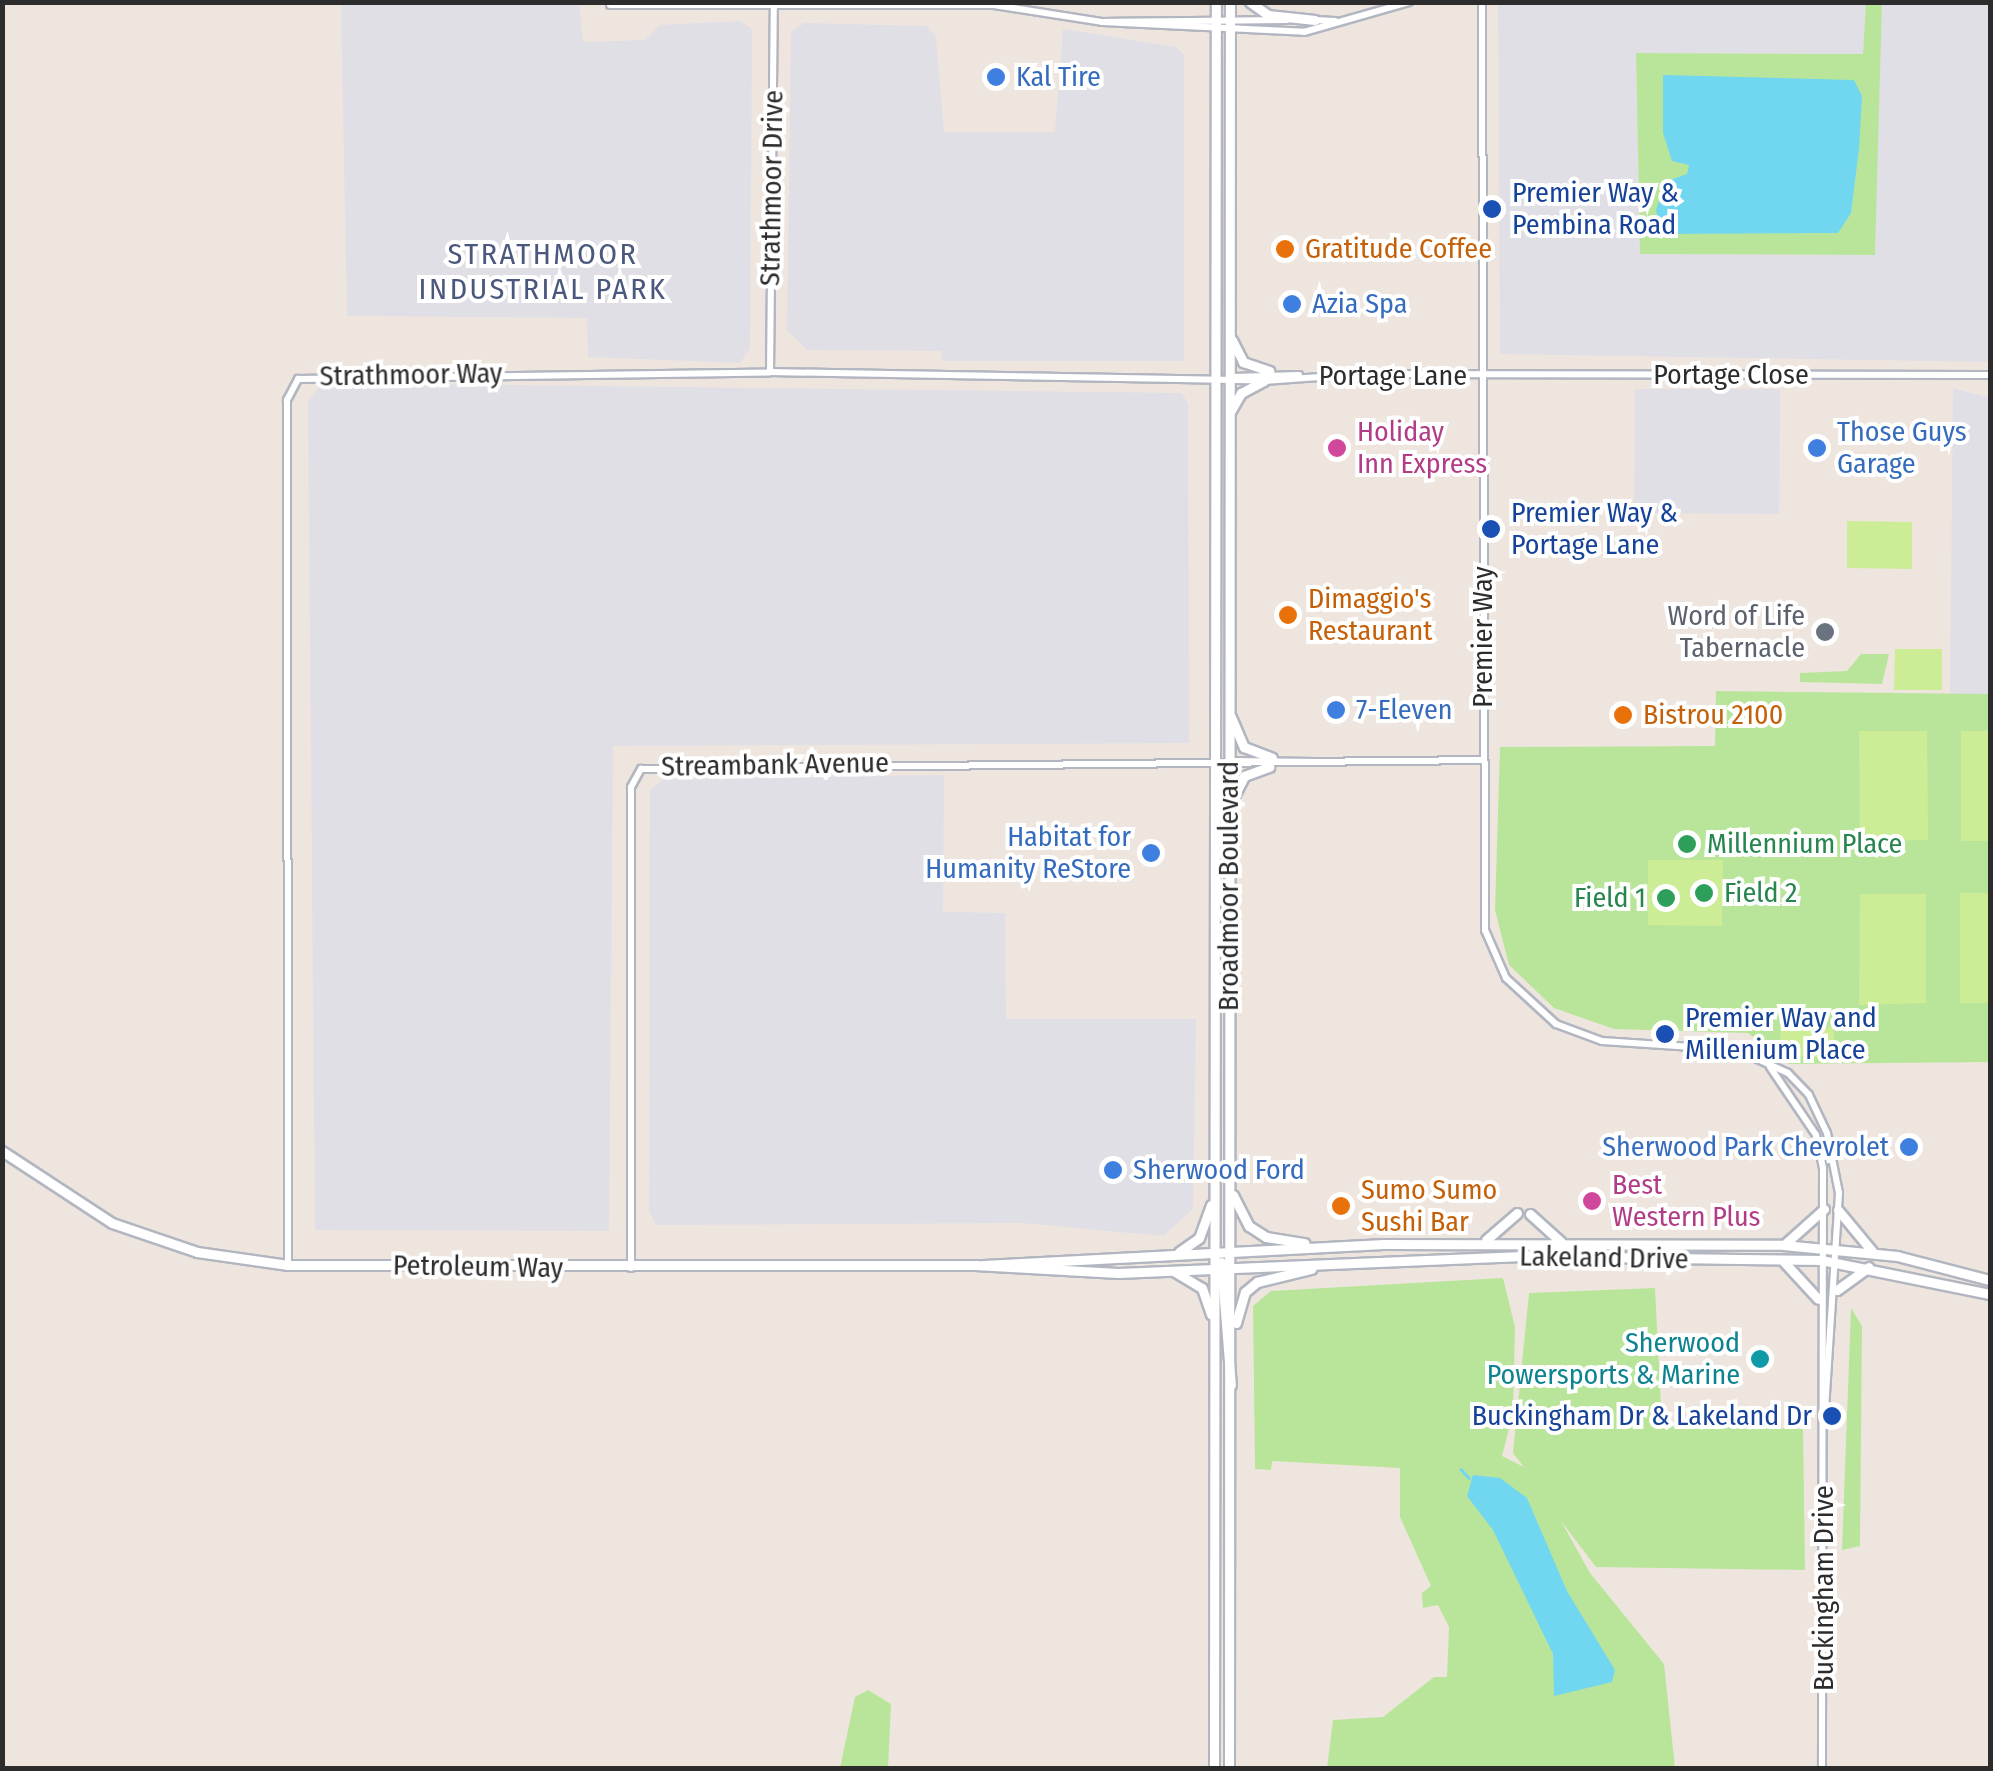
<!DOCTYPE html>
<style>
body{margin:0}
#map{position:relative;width:1993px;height:1771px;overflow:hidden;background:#eee6de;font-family:"Fira Sans Condensed",sans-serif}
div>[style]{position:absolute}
.industrial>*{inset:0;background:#e0dfe6}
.green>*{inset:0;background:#b9e59b}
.pitch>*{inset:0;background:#cdec96}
.water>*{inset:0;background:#71d7f0}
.stream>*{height:2.5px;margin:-1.25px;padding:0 1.25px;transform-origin:1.25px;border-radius:1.25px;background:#71d7f0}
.roads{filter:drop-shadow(2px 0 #b2b6c0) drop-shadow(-2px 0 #b2b6c0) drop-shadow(0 2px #b2b6c0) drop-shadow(0 -2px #b2b6c0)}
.street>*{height:6px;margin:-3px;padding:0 3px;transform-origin:3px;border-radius:3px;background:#fff}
.secondary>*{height:9px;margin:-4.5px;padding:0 4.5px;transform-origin:4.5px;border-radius:4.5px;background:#fff}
.dots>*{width:28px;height:28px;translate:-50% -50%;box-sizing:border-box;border:5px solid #fff;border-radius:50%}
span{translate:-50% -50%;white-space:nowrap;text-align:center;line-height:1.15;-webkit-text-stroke:8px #fff;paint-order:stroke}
.shop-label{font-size:28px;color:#366cbe}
.left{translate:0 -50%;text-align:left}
.right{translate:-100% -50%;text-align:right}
.street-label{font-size:28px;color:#2c2c2c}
.transit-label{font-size:28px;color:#164399}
.food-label{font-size:28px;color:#c56008}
.hotel-label{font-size:28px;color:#b23c85}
.worship-label{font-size:28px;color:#5b616d}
.leisure-label{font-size:28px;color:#27864d}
.culture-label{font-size:28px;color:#0d838f}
.neighbourhood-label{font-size:30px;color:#4b587e;letter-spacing:2.5px}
.frame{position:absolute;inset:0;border:5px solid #2c2c2c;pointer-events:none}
</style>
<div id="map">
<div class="industrial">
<div style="clip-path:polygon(341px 3px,579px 3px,583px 42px,645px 40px,660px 25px,740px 21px,752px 29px,750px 349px,740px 363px,588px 357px,587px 318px,347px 316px)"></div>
<div style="clip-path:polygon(1866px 3px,1864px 54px,1636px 53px,1640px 254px,1874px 255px,1882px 3px,1990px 3px,1990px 362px,1500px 354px,1498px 2px)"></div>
<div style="clip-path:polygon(804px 23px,927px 26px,936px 37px,944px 132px,1055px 132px,1063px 29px,1177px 47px,1184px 55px,1184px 361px,943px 361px,941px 351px,807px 350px,787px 330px,791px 32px)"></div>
<div style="clip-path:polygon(336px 383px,1182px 393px,1188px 404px,1189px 743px,613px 746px,609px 1231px,315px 1230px,308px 402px,320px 386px)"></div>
<div style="clip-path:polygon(1953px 388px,1990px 398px,1990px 694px,1950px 694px)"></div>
<div style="clip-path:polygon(1635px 389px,1780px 389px,1779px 514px,1634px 513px)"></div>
<div style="clip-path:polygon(944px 775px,943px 912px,1005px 913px,1006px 1019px,1196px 1019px,1193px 1209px,1163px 1236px,1021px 1223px,656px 1225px,649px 1211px,650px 790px,664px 779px)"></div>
</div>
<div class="green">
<div style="clip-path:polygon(1866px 3px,1882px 3px,1875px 255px,1640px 254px,1636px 53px,1863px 54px)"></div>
<div style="clip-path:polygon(1861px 654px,1889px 654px,1882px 684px,1800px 682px,1800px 673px,1847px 671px)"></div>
<div style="clip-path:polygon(1716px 691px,1990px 694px,1990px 1062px,1789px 1064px,1748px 1033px,1614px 1029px,1554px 1008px,1509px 965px,1495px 910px,1500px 747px,1715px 746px)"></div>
<div style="clip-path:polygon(1503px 1278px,1515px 1327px,1513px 1413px,1502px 1456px,1524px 1467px,1513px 1453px,1529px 1293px,1655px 1288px,1662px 1426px,1803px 1429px,1805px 1570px,1596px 1567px,1561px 1521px,1590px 1573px,1664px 1664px,1675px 1768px,1327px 1768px,1333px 1720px,1383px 1717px,1434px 1677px,1447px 1677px,1449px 1627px,1438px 1605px,1423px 1608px,1422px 1593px,1431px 1586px,1400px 1517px,1400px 1468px,1272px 1461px,1271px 1470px,1255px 1469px,1253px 1306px,1271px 1291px)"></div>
<div style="clip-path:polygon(1851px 1308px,1862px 1326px,1860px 1546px,1842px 1550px)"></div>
<div style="clip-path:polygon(868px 1690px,891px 1704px,888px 1768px,840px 1768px,855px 1697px)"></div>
</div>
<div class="pitch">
<div style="clip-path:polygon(1847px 521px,1912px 522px,1912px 569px,1847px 568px)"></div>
<div style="clip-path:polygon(1895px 649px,1942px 649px,1942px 690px,1894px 690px)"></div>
<div style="clip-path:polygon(1927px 731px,1928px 840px,1860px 841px,1859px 731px)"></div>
<div style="clip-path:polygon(1961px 731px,1990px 731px,1990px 841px,1961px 841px)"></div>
<div style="clip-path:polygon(1648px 860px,1723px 860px,1722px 926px,1648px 925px)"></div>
<div style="clip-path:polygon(1960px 893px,1990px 893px,1990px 1003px,1960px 1003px)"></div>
<div style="clip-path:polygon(1860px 894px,1926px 894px,1926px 1003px,1859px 1005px)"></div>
<div style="clip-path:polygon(1833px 1027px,1836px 1053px,1829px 1059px,1781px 1054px,1780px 1028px)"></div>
</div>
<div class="water">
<div style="clip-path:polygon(1663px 75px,1854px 80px,1862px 96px,1859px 149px,1851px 213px,1838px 233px,1661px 234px,1656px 210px,1665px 182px,1687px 174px,1689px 165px,1672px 161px,1663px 133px)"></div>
<div style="clip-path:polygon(1473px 1475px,1500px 1478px,1527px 1498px,1567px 1591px,1615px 1670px,1612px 1682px,1554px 1696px,1553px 1654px,1493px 1530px,1467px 1496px)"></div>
</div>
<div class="stream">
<div style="left:1461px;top:1469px;width:12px;rotate:48deg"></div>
</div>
<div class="roads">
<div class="street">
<div style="left:1482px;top:2px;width:928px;rotate:89.81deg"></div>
<div style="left:1485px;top:930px;width:52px;rotate:66.4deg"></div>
<div style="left:1506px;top:978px;width:68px;rotate:42.6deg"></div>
<div style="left:1556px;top:1024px;width:49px;rotate:20.3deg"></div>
<div style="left:1602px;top:1041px;width:136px;rotate:3.8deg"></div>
<div style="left:1738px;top:1050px;width:55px;rotate:24.7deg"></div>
<div style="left:1788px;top:1073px;width:30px;rotate:46deg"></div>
<div style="left:1809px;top:1095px;width:42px;rotate:64.7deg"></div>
<div style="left:1827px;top:1133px;width:61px;rotate:78.7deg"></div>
<div style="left:1839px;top:1193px;width:215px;rotate:93.7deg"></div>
<div style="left:610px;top:5px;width:384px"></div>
<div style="left:994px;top:5px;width:109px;rotate:8.9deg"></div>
<div style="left:1102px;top:22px;width:185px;rotate:-0.6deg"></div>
<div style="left:1314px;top:20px;width:21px;rotate:3deg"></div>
<div style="left:1103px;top:22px;width:201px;rotate:2.8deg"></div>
<div style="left:1304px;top:32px;width:109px;rotate:-15.9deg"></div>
<div style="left:770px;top:372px;width:369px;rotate:-89.4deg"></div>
<div style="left:1233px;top:377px;width:66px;rotate:-1.7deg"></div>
<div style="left:1234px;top:761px;width:82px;rotate:0.7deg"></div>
<div style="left:1770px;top:1067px;width:82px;rotate:55.9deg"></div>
<div style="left:1816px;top:1135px;width:34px;rotate:78deg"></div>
<div style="left:1823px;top:1168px;width:600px;rotate:90.1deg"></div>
<div style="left:288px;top:1265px;width:865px;rotate:-90.07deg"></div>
<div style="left:287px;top:400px;width:24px;rotate:-62deg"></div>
<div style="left:298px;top:379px;width:472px;rotate:-0.8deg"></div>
<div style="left:770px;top:372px;width:494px;rotate:1deg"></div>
<div style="left:1264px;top:381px;width:100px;rotate:-4deg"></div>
<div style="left:1364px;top:374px;width:626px;rotate:0.09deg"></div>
<div style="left:631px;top:1268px;width:481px;rotate:-90deg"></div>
<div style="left:631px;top:787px;width:21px;rotate:-61deg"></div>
<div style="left:641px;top:769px;width:842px;rotate:-0.61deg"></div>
</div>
<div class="secondary">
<div style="left:1250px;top:2px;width:22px;rotate:36deg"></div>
<div style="left:1268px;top:15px;width:47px;rotate:6.1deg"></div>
<div style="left:1232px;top:340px;width:25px;rotate:63deg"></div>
<div style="left:1243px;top:362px;width:28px;rotate:19deg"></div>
<div style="left:1230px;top:412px;width:22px;rotate:-60deg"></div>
<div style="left:1241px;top:393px;width:26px;rotate:-28deg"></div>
<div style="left:1231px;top:717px;width:33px;rotate:67deg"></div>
<div style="left:1244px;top:747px;width:30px;rotate:21deg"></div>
<div style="left:1232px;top:800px;width:27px;rotate:-63deg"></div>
<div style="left:1244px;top:776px;width:27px;rotate:-20deg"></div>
<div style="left:2px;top:1151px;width:131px;rotate:33.2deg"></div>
<div style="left:112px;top:1223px;width:90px;rotate:18.8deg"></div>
<div style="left:197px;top:1252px;width:92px;rotate:8.1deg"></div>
<div style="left:288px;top:1265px;width:687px"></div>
<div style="left:975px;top:1265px;width:143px;rotate:3.2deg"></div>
<div style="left:1118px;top:1273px;width:411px;rotate:-2.4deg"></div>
<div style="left:1529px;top:1256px;width:292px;rotate:0.8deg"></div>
<div style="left:1821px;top:1260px;width:172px;rotate:11.4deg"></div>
<div style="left:1233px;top:1195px;width:35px;rotate:63deg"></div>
<div style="left:1249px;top:1226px;width:20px;rotate:33deg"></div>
<div style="left:1266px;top:1237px;width:39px;rotate:9deg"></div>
<div style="left:1838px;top:1210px;width:53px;rotate:50.3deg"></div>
<div style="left:1530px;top:1214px;width:42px;rotate:42.1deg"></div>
<div style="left:1486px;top:1240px;width:41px;rotate:-41.1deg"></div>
<div style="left:1786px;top:1243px;width:51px;rotate:-41.8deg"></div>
<div style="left:1179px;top:1252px;width:24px;rotate:-35deg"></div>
<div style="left:1199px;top:1238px;width:35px;rotate:-70deg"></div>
<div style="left:1221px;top:1262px;width:123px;rotate:85.4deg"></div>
<div style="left:1784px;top:1262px;width:50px;rotate:47.4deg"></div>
<div style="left:984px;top:1265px;width:400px;rotate:-3deg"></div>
<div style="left:1383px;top:1244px;width:400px;rotate:0.1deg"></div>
<div style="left:1783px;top:1245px;width:115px;rotate:5.5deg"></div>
<div style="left:1897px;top:1256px;width:96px;rotate:14.5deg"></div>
<div style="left:1175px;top:1272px;width:31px;rotate:31deg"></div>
<div style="left:1202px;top:1288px;width:28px;rotate:71deg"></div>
<div style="left:1837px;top:1290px;width:39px;rotate:-36deg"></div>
<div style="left:1236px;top:1323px;width:32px;rotate:-74deg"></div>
<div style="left:1245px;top:1292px;width:16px;rotate:-40deg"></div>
<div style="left:1257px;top:1282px;width:56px;rotate:-13.5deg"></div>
<div style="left:1214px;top:1768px;width:1766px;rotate:-89.94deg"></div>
<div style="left:1229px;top:1768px;width:1766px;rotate:-89.97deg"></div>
</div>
</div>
<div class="dots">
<div style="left:996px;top:77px;background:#3f7fe0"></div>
<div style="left:1492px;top:209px;background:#1a4fb4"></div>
<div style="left:1285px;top:249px;background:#e8710a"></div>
<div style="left:1292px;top:304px;background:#3f7fe0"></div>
<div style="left:1337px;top:448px;background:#d1479c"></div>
<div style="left:1817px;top:448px;background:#3f7fe0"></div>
<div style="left:1491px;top:529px;background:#1a4fb4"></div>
<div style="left:1288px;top:615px;background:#e8710a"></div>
<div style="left:1825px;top:632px;background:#6b7280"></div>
<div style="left:1336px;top:710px;background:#3f7fe0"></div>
<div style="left:1623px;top:715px;background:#e8710a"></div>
<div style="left:1687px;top:844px;background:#2e9e5b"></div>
<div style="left:1151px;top:853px;background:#3f7fe0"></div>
<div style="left:1704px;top:893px;background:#2e9e5b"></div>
<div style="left:1666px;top:898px;background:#2e9e5b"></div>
<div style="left:1665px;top:1034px;background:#1a4fb4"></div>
<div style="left:1909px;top:1147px;background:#3f7fe0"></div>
<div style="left:1113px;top:1170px;background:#3f7fe0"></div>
<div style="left:1592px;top:1201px;background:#d1479c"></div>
<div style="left:1341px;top:1206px;background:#e8710a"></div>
<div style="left:1760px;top:1359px;background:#0f9aa8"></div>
<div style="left:1832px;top:1416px;background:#1a4fb4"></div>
</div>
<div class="shop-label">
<span class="left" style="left:1016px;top:77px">Kal Tire</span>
<span class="left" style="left:1312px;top:304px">Azia Spa</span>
<span class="left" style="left:1837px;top:448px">Those Guys<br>Garage</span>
<span class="left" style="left:1356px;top:710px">7-Eleven</span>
<span class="right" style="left:1131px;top:853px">Habitat for<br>Humanity ReStore</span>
<span class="right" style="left:1889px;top:1147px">Sherwood Park Chevrolet</span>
<span class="left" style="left:1133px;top:1170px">Sherwood Ford</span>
</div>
<div class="street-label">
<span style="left:772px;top:188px;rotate:-89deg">Strathmoor Drive</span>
<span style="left:411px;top:375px;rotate:-1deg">Strathmoor Way</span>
<span style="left:1731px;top:375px">Portage Close</span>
<span style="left:1393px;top:376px">Portage Lane</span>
<span style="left:1483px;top:637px;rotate:-90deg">Premier Way</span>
<span style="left:775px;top:765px;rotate:-1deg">Streambank Avenue</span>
<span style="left:1229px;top:886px;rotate:-90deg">Broadmoor Boulevard</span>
<span style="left:1604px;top:1258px;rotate:1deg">Lakeland Drive</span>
<span style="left:478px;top:1267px;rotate:1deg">Petroleum Way</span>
<span style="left:1824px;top:1588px;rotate:-90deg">Buckingham Drive</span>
</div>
<div class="transit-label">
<span class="left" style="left:1512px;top:209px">Premier Way &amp;<br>Pembina Road</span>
<span class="left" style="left:1511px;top:529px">Premier Way &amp;<br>Portage Lane</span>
<span class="left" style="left:1685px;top:1034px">Premier Way and<br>Millenium Place</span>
<span class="right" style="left:1812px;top:1416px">Buckingham Dr &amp; Lakeland Dr</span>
</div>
<div class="food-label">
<span class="left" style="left:1305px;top:249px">Gratitude Coffee</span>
<span class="left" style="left:1308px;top:615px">Dimaggio's<br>Restaurant</span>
<span class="left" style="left:1643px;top:715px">Bistrou 2100</span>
<span class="left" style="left:1361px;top:1206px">Sumo Sumo<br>Sushi Bar</span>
</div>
<div class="hotel-label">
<span class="left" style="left:1357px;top:448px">Holiday<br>Inn Express</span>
<span class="left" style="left:1612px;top:1201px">Best<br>Western Plus</span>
</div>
<div class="worship-label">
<span class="right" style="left:1805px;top:632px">Word of Life<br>Tabernacle</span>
</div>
<div class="leisure-label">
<span class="left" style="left:1707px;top:844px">Millennium Place</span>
<span class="left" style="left:1724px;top:893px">Field 2</span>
<span class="right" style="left:1646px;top:898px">Field 1</span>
</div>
<div class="culture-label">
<span class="right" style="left:1740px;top:1359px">Sherwood<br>Powersports &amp; Marine</span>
</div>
<div class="neighbourhood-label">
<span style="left:543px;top:271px">STRATHMOOR<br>INDUSTRIAL PARK</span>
</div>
<div class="frame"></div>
</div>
